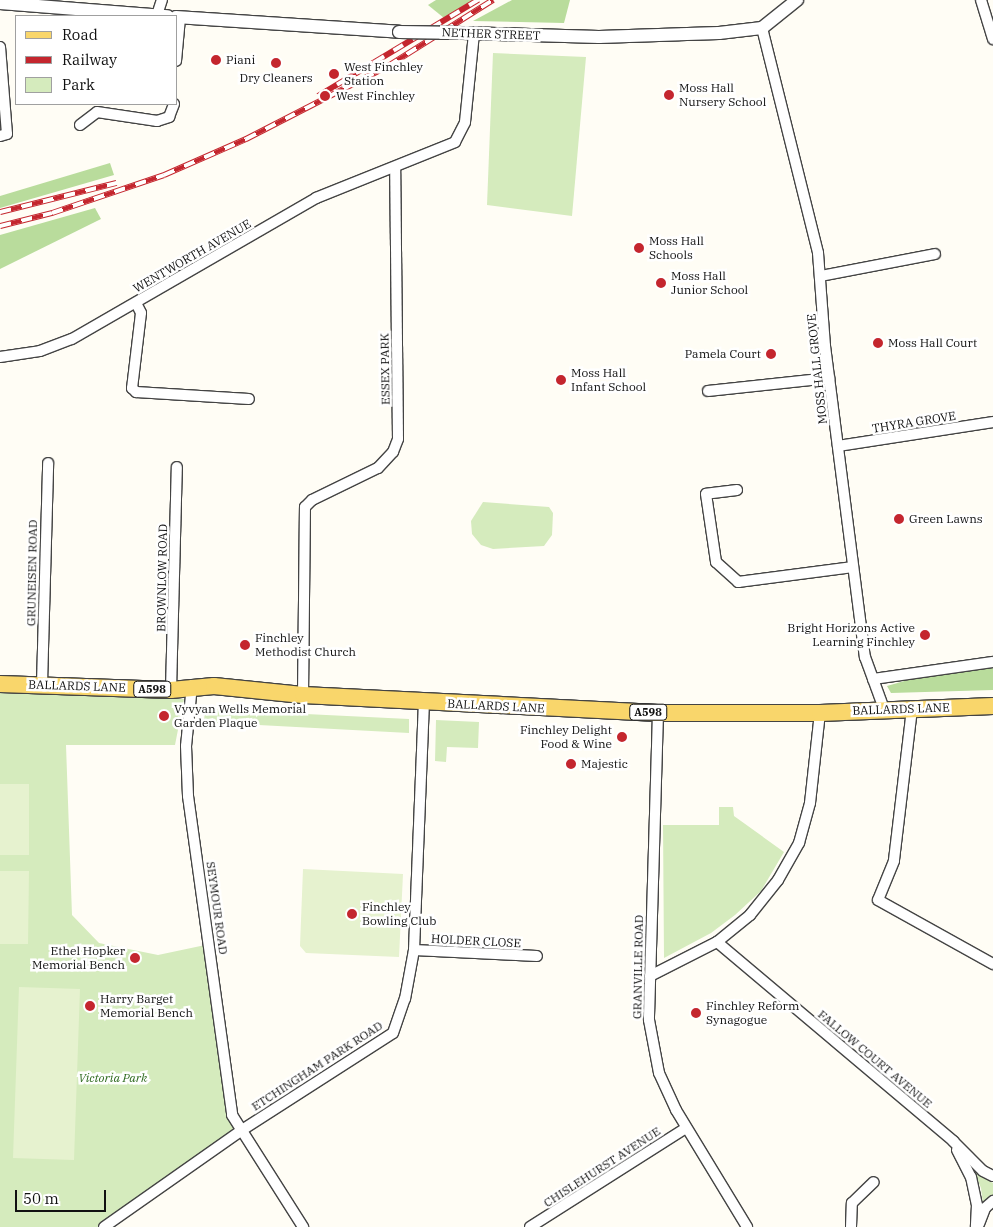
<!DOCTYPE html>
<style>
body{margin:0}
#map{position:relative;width:993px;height:1227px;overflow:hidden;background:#fffdf5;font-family:"IBM Plex Serif",serif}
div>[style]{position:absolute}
.green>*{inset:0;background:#d5ebbd}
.forest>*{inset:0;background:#b9dc9c}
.pitch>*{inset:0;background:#e6f2cf}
.roads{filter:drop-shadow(1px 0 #444) drop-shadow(-1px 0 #444) drop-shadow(0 1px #444) drop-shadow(0 -1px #444)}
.minor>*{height:10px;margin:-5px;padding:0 5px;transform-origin:5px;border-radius:5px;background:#fff}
.tertiary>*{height:12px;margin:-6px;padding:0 6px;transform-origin:6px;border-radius:6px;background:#fff}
.primary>*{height:16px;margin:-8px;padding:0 8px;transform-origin:8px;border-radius:8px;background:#f9d66b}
.rail>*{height:5.5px;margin-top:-2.75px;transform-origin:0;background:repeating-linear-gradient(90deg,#fff 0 11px,#c4262e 0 22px);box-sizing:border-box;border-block:1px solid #c4262e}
.bridges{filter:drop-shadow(1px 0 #444) drop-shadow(-1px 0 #444) drop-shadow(0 1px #444) drop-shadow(0 -1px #444)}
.tertiary-bridge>*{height:12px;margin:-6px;padding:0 6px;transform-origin:6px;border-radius:6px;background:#fff}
.dots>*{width:14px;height:14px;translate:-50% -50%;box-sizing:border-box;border:2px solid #fff;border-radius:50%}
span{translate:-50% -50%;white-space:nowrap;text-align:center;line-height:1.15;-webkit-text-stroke:5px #fff;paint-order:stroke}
.shield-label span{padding:1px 4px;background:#fff;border:1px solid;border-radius:4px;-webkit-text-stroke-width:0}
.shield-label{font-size:11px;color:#111;font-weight:700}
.street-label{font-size:12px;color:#111}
.poi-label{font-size:12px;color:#111}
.left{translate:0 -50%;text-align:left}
.right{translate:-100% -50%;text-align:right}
.park-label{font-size:12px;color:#2f6b1f;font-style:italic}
.legend{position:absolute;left:15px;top:15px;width:162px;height:90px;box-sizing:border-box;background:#fff;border:1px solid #a0a0a0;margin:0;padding:6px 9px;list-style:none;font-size:15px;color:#111}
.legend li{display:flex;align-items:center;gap:10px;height:25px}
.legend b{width:25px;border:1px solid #a0a0a0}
.scale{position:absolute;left:15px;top:1190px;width:91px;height:22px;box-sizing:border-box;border:2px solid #111;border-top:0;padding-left:6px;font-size:15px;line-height:18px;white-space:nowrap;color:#111;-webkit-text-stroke:4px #fff;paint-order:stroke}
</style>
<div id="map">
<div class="green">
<div style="clip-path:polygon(493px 53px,586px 57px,572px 216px,487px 205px)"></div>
<div style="clip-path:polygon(483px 502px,549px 507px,553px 513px,552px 535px,544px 546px,493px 549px,481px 545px,472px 534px,471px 521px)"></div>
<div style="clip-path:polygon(0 693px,184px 699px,175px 745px,66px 745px,72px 915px,99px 943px,158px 955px,210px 944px,232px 1116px,241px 1130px,103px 1227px,0 1227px)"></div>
<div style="clip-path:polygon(205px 709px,409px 719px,409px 733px,204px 722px)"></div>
<div style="clip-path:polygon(436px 720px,479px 722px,478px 748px,447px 747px,446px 762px,435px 761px)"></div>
<div style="clip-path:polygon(719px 807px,733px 807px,734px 816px,784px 852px,761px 891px,735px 915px,711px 933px,664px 958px,663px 825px,719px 825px)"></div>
<div style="clip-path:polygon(973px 1169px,993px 1183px,993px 1195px,983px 1204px,981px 1188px)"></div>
</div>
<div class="forest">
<div style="clip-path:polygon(436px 0,473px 0,444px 18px,428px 5px)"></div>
<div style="clip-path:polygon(512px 0,570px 0,564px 23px,473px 21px)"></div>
<div style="clip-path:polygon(110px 163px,114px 175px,0 208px,0 196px)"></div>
<div style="clip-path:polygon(95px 208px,101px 219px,0 269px,0 235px)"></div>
<div style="clip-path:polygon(993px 665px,993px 690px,891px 693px,887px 686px,925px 675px)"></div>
</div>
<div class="pitch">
<div style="clip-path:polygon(0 784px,29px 784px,29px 855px,0 855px)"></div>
<div style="clip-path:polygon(303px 869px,403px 874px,399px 957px,306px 953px,300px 946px)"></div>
<div style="clip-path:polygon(0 871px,29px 871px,28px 944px,0 944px)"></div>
<div style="clip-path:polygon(19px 987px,80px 989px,74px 1160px,13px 1158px)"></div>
</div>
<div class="roads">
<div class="minor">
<div style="left:981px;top:0;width:41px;rotate:72.9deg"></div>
<div style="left:157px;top:15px;width:16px;rotate:-72deg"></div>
<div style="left:762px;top:28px;width:232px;rotate:76deg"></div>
<div style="left:818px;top:253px;width:93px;rotate:85.7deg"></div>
<div style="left:825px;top:346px;width:314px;rotate:82.7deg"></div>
<div style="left:865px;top:657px;width:55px;rotate:69.9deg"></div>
<div style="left:0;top:47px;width:87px;rotate:85.4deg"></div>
<div style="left:7px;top:134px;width:7px;rotate:164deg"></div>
<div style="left:176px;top:61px;width:43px;rotate:-84.7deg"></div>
<div style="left:80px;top:125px;width:21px;rotate:-37deg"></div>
<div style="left:97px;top:112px;width:61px;rotate:8.5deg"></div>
<div style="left:157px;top:121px;width:13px;rotate:-18deg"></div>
<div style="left:169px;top:117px;width:14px;rotate:-69deg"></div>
<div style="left:821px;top:276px;width:116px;rotate:-10.9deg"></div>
<div style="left:136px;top:303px;width:11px;rotate:63deg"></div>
<div style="left:141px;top:313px;width:76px;rotate:96.8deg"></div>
<div style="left:132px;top:388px;width:6px;rotate:45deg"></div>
<div style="left:136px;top:392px;width:113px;rotate:3.5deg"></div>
<div style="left:0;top:357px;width:40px;rotate:-8.5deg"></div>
<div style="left:40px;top:351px;width:34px;rotate:-21deg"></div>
<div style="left:72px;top:339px;width:282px;rotate:-30deg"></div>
<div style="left:316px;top:198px;width:150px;rotate:-21.9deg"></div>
<div style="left:455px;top:142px;width:22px;rotate:-63deg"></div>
<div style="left:465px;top:122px;width:88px;rotate:-84.2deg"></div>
<div style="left:708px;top:391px;width:122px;rotate:-6.1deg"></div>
<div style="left:838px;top:446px;width:157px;rotate:-8.8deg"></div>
<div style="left:737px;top:490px;width:31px;rotate:173deg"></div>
<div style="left:706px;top:494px;width:69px;rotate:81.6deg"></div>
<div style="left:716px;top:562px;width:30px;rotate:42deg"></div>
<div style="left:738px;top:582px;width:116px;rotate:-7.4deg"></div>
<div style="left:873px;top:679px;width:121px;rotate:-8.1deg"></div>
<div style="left:42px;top:684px;width:221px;rotate:-88.4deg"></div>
<div style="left:192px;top:685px;width:61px;rotate:95.6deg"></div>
<div style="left:186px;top:746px;width:50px;rotate:87.7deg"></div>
<div style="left:188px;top:796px;width:322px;rotate:82.1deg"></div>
<div style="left:232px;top:1115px;width:133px;rotate:57.6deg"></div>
<div style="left:171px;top:690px;width:223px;rotate:-88.5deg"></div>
<div style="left:303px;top:695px;width:188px;rotate:-89.4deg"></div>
<div style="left:305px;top:507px;width:10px;rotate:-45deg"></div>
<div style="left:312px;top:500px;width:73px;rotate:-25.9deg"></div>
<div style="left:378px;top:468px;width:22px;rotate:-47deg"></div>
<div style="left:393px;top:452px;width:14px;rotate:-69deg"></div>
<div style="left:398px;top:439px;width:271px;rotate:-90.6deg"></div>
<div style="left:912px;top:709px;width:153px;rotate:96.8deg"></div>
<div style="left:894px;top:861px;width:42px;rotate:112.3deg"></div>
<div style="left:878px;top:900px;width:132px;rotate:29.1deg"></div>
<div style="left:658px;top:713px;width:307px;rotate:91.7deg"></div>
<div style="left:649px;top:1020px;width:54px;rotate:79.3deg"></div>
<div style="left:659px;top:1073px;width:41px;rotate:65.3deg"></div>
<div style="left:676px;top:1110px;width:137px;rotate:58.7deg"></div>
<div style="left:717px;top:942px;width:309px;rotate:40.1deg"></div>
<div style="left:953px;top:1141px;width:42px;rotate:45deg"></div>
<div style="left:983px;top:1171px;width:11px;rotate:27deg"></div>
<div style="left:414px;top:950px;width:123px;rotate:2.8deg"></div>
<div style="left:650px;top:976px;width:75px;rotate:-26.9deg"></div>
<div style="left:717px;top:942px;width:43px;rotate:-39.3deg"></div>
<div style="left:750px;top:915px;width:45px;rotate:-51.3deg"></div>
<div style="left:778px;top:880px;width:43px;rotate:-60.4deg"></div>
<div style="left:799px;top:843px;width:41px;rotate:-74.6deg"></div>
<div style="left:810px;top:803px;width:91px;rotate:-83.7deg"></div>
<div style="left:957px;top:1150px;width:30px;rotate:63deg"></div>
<div style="left:971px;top:1177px;width:29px;rotate:78deg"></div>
<div style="left:977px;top:1205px;width:22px;rotate:93deg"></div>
<div style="left:979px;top:1224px;width:17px;rotate:-69deg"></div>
<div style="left:985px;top:1208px;width:11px;rotate:-41deg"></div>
<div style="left:104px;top:1227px;width:169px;rotate:-35.1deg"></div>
<div style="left:242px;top:1130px;width:179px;rotate:-32.7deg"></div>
<div style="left:393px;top:1033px;width:36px;rotate:-71deg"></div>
<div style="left:405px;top:999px;width:50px;rotate:-79.6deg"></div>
<div style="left:414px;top:950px;width:249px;rotate:-87.7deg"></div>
<div style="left:530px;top:1227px;width:185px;rotate:-32.4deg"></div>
<div style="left:851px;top:1227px;width:24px;rotate:-88deg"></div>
<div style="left:852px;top:1203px;width:30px;rotate:-44deg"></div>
</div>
<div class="tertiary">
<div style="left:0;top:3px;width:168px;rotate:4.5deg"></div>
<div style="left:176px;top:17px;width:224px;rotate:3.8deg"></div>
<div style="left:463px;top:33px;width:136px;rotate:1.7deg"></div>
<div style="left:599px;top:37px;width:120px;rotate:-1.9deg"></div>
<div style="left:719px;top:33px;width:43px;rotate:-6.6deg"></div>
<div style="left:762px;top:28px;width:45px;rotate:-38.7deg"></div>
</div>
<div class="primary">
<div style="left:0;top:684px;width:171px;rotate:2deg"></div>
<div style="left:171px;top:690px;width:43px;rotate:-5.3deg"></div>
<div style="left:214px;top:686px;width:89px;rotate:5.8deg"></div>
<div style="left:303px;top:695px;width:355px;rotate:2.9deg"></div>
<div style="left:658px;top:713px;width:162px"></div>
<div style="left:820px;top:713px;width:173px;rotate:-2.3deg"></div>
</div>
</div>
<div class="rail">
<div style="left:318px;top:96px;width:187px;rotate:-31deg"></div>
<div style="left:0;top:212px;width:120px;rotate:-14deg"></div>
<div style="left:0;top:226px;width:54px;rotate:-14deg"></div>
<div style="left:52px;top:213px;width:118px;rotate:-18.7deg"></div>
<div style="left:164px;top:175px;width:90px;rotate:-23.7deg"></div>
<div style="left:246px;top:139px;width:160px;rotate:-27.2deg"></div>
<div style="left:388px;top:66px;width:124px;rotate:-32.2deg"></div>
</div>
<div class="bridges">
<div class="tertiary-bridge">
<div style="left:399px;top:32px;width:64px;rotate:0.9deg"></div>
</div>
</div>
<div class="dots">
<div style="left:216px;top:60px;background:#c4262e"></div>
<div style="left:276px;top:63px;background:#c4262e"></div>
<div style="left:334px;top:74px;background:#c4262e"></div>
<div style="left:669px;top:95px;background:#c4262e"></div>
<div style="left:325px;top:96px;background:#c4262e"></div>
<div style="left:639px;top:248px;background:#c4262e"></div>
<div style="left:661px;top:283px;background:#c4262e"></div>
<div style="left:878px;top:343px;background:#c4262e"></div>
<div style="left:771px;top:354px;background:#c4262e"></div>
<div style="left:561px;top:380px;background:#c4262e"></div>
<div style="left:899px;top:519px;background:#c4262e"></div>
<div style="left:925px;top:635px;background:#c4262e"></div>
<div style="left:245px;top:645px;background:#c4262e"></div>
<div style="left:164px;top:716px;background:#c4262e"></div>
<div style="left:622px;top:737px;background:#c4262e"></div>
<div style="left:571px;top:764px;background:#c4262e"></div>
<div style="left:352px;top:914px;background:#c4262e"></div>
<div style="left:135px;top:958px;background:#c4262e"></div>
<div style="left:90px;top:1006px;background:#c4262e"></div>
<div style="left:696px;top:1013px;background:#c4262e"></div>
</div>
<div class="shield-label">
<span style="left:152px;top:689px">A598</span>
<span style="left:648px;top:712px">A598</span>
</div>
<div class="street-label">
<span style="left:491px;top:34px;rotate:2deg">NETHER STREET</span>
<span style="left:192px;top:256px;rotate:-30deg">WENTWORTH AVENUE</span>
<span style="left:385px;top:369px;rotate:-91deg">ESSEX PARK</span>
<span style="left:817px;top:369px;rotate:-96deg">MOSS HALL GROVE</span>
<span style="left:914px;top:422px;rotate:-9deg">THYRA GROVE</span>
<span style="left:32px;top:573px;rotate:-89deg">GRUNEISEN ROAD</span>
<span style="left:162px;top:578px;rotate:-89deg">BROWNLOW ROAD</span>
<span style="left:77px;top:686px;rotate:2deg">BALLARDS LANE</span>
<span style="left:496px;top:706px;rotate:3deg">BALLARDS LANE</span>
<span style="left:901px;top:709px;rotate:-2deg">BALLARDS LANE</span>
<span style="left:217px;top:908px;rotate:82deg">SEYMOUR ROAD</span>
<span style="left:476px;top:941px;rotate:3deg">HOLDER CLOSE</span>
<span style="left:638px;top:967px;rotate:-89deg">GRANVILLE ROAD</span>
<span style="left:875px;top:1059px;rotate:40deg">FALLOW COURT AVENUE</span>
<span style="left:317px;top:1066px;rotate:-33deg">ETCHINGHAM PARK ROAD</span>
<span style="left:602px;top:1167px;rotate:-33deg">CHISLEHURST AVENUE</span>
</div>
<div class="poi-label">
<span class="left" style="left:226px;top:60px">Piani</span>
<span class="left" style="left:344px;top:74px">West Finchley<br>Station</span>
<span style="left:276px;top:78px">Dry Cleaners</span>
<span class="left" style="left:679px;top:95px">Moss Hall<br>Nursery School</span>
<span class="left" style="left:336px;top:96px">West Finchley</span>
<span class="left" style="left:649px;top:248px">Moss Hall<br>Schools</span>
<span class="left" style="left:671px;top:283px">Moss Hall<br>Junior School</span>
<span class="left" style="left:888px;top:343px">Moss Hall Court</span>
<span class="right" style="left:761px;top:354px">Pamela Court</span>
<span class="left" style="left:571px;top:380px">Moss Hall<br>Infant School</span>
<span class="left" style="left:909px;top:519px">Green Lawns</span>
<span class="right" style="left:915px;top:635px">Bright Horizons Active<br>Learning Finchley</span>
<span class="left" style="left:255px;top:645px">Finchley<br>Methodist Church</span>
<span class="left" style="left:174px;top:716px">Vyvyan Wells Memorial<br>Garden Plaque</span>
<span class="right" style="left:612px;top:737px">Finchley Delight<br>Food &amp; Wine</span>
<span class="left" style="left:581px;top:764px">Majestic</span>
<span class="left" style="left:362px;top:914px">Finchley<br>Bowling Club</span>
<span class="right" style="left:125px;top:958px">Ethel Hopker<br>Memorial Bench</span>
<span class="left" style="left:100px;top:1006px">Harry Barget<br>Memorial Bench</span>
<span class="left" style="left:706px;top:1013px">Finchley Reform<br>Synagogue</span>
</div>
<div class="park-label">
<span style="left:113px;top:1078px">Victoria Park</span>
</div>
<ul class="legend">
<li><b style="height:6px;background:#f9d66b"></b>Road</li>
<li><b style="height:6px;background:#c4262e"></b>Railway</li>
<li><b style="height:14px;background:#d5ebbd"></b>Park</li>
</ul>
<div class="scale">50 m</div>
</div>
